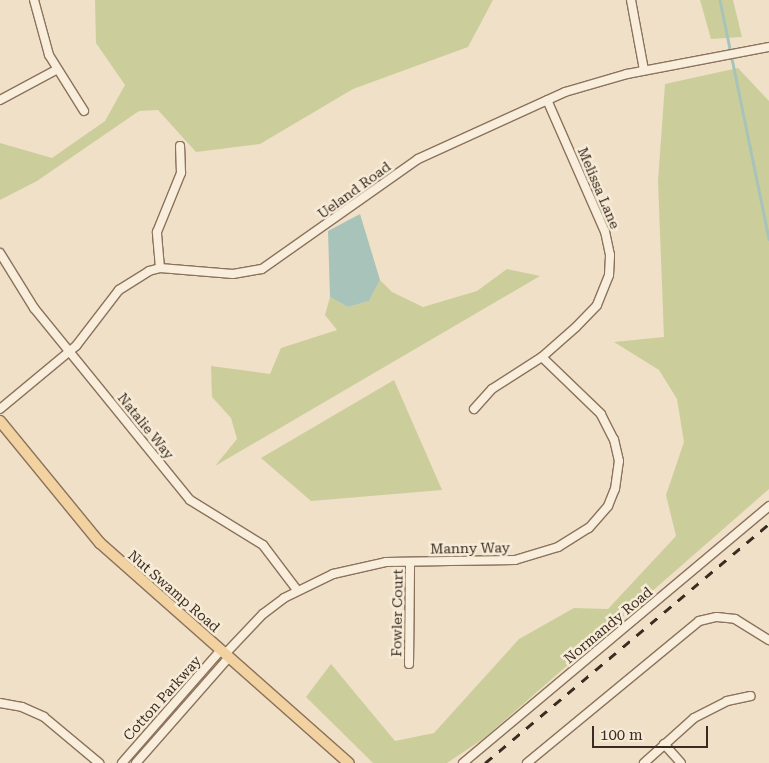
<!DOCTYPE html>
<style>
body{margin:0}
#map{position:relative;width:769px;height:763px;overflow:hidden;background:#efe0c7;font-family:"Roboto Serif",serif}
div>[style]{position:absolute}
.green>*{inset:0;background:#cbce9b}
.water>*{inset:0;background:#a8c3b9}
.stream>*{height:2.5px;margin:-1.25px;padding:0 1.25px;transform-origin:1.25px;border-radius:1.25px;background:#a8c3b9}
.roads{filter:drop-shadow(1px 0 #8b725c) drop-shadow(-1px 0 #8b725c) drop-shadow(0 1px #8b725c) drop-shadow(0 -1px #8b725c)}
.minor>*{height:8px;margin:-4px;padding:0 4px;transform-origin:4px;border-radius:4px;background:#f9eedb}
.major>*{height:10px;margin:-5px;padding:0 5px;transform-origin:5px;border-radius:5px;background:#f1d2a0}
.rail>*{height:2.5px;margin-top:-1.25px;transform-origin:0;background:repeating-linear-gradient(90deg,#3b2b20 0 9px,transparent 0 18px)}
span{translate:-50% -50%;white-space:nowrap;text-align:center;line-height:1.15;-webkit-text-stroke:5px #f6ebd7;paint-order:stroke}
.street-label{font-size:14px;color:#3b2b20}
.scale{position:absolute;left:592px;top:726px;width:116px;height:22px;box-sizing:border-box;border:2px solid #3b2b20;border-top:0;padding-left:6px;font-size:15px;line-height:18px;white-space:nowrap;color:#3b2b20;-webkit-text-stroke:4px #f6ebd7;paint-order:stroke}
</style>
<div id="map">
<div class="green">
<div style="clip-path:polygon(95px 0,493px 0,468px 47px,353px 89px,260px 144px,196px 152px,158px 110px,139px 111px,37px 181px,0 200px,0 143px,52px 158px,105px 121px,125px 85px,96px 43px)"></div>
<div style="clip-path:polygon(700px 0,733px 0,742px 37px,711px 39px)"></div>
<div style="clip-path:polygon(738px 68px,769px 101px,769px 489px,483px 739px,447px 763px,373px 763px,306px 697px,331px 664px,395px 741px,434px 733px,519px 639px,574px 608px,608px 609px,676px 536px,666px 495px,684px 442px,677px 399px,659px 370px,614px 342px,664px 337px,658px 181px,665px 84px)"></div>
<div style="clip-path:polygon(507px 269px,540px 276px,215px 466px,237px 439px,231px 418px,212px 397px,211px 366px,270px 374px,281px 348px,337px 330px,325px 315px,330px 297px,348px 307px,369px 301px,380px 280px,392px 292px,423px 307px,477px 291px)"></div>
<div style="clip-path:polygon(394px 380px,442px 490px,311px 501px,261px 458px)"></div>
</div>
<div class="water">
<div style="clip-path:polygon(360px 214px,380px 280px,369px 301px,348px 307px,330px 297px,328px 231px)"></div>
</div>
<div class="stream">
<div style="left:720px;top:0;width:244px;rotate:78.4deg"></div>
</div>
<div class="roads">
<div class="minor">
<div style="left:34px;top:0;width:57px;rotate:74.7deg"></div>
<div style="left:49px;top:55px;width:66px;rotate:58deg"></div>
<div style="left:631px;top:0;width:71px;rotate:79.5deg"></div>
<div style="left:0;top:100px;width:64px;rotate:-28.2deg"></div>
<div style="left:0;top:253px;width:65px;rotate:58.3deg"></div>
<div style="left:34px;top:308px;width:247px;rotate:50.9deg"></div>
<div style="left:190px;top:500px;width:86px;rotate:31.7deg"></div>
<div style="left:263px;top:545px;width:56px;rotate:52.9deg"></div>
<div style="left:160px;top:268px;width:36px;rotate:-95deg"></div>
<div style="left:157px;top:232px;width:64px;rotate:-67.9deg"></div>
<div style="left:181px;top:173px;width:27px;rotate:-92deg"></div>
<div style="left:0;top:409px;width:99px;rotate:-39.7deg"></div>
<div style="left:76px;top:346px;width:71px;rotate:-52.5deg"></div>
<div style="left:119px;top:290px;width:36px;rotate:-32deg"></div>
<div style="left:149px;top:271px;width:11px;rotate:-15deg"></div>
<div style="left:160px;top:268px;width:73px;rotate:4.7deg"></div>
<div style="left:233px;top:274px;width:29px;rotate:-10deg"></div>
<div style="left:262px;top:269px;width:191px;rotate:-35.2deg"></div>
<div style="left:418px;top:159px;width:162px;rotate:-24.5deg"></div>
<div style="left:565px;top:92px;width:65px;rotate:-16.2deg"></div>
<div style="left:627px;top:74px;width:145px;rotate:-10.8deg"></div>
<div style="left:474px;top:409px;width:27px;rotate:-48deg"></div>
<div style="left:492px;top:389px;width:59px;rotate:-32.6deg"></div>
<div style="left:542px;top:357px;width:45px;rotate:-41.4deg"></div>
<div style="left:576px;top:327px;width:30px;rotate:-46deg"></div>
<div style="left:597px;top:305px;width:32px;rotate:-68deg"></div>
<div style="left:609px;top:275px;width:20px;rotate:-87deg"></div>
<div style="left:610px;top:255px;width:24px;rotate:-102deg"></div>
<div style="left:605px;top:232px;width:144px;rotate:-113.7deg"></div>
<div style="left:225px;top:654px;width:55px;rotate:-46.5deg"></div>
<div style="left:263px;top:614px;width:26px;rotate:-37deg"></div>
<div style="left:284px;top:598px;width:55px;rotate:-26.1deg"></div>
<div style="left:333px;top:574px;width:54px;rotate:-12.8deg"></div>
<div style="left:386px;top:562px;width:129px;rotate:-0.9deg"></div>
<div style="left:515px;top:560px;width:45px;rotate:-16.8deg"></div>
<div style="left:558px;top:547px;width:36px;rotate:-32deg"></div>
<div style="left:589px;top:528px;width:29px;rotate:-49deg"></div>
<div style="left:608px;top:506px;width:18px;rotate:-68deg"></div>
<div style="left:615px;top:489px;width:28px;rotate:-82deg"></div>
<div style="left:619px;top:461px;width:22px;rotate:-103deg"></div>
<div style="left:614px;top:440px;width:29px;rotate:-117deg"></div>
<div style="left:601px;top:414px;width:82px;rotate:-136deg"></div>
<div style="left:409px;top:664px;width:102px;rotate:-89.4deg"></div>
<div style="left:0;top:703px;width:22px;rotate:10deg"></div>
<div style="left:22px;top:707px;width:24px;rotate:24deg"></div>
<div style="left:44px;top:717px;width:72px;rotate:39.9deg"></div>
<div style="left:664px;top:744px;width:25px;rotate:48deg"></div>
<div style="left:122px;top:763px;width:150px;rotate:-48.8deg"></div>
<div style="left:136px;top:763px;width:141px;rotate:-48.7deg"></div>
<div style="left:463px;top:763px;width:400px;rotate:-40deg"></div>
<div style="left:527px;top:763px;width:223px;rotate:-39.5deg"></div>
<div style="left:699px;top:621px;width:18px;rotate:-13deg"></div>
<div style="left:717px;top:617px;width:18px;rotate:6deg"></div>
<div style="left:735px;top:619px;width:40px;rotate:32deg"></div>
<div style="left:644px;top:763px;width:67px;rotate:-42deg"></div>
<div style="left:694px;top:718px;width:37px;rotate:-27deg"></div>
<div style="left:727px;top:701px;width:24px;rotate:-12deg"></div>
</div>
<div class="major">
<div style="left:0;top:421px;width:158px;rotate:50.7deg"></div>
<div style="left:100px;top:543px;width:332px;rotate:41.5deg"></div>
</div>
</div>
<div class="rail">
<div style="left:485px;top:763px;width:371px;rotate:-40.1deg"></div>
</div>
<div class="street-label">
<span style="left:599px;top:188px;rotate:67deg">Melissa Lane</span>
<span style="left:354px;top:190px;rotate:-36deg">Ueland Road</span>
<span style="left:146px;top:426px;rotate:51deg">Natalie Way</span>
<span style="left:470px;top:548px;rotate:-1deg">Manny Way</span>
<span style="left:174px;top:591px;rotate:41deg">Nut Swamp Road</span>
<span style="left:397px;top:613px;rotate:-89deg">Fowler Court</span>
<span style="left:608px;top:625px;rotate:-40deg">Normandy Road</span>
<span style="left:162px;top:698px;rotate:-48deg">Cotton Parkway</span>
</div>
<div class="scale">100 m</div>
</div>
